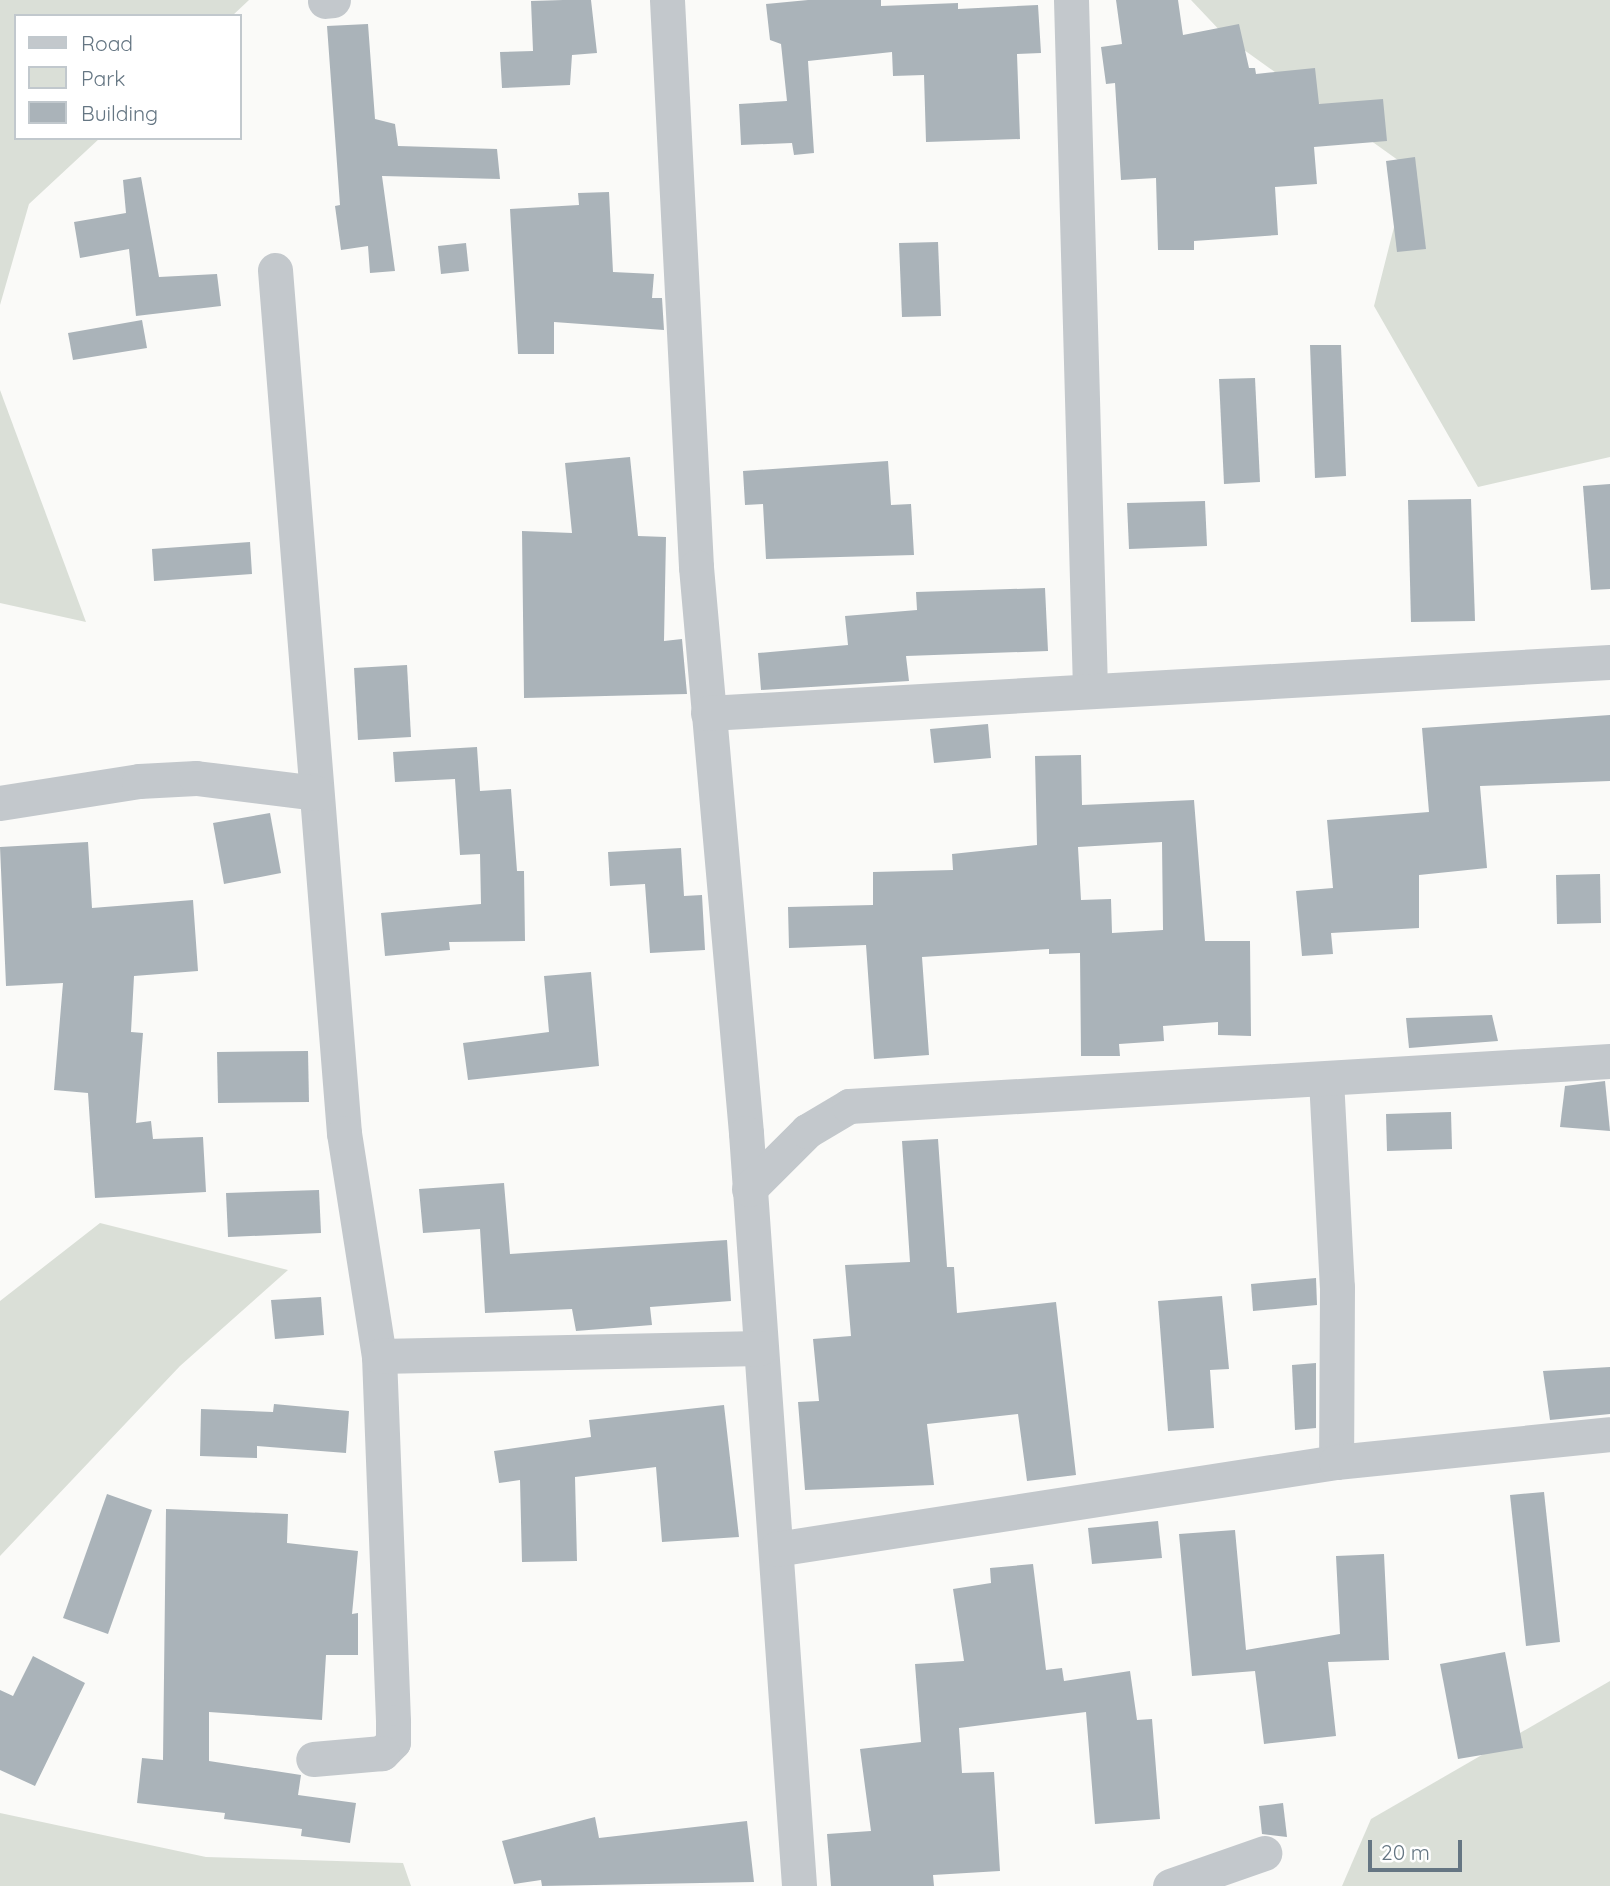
<!DOCTYPE html>
<style>
body{margin:0}
#map{position:relative;width:1610px;height:1886px;overflow:hidden;background:#fafaf8;font-family:Quicksand,sans-serif}
div>[style]{position:absolute}
.green>*{inset:0;background:#dadfd7}
.building>*{inset:0;background:#aab3b9}
.street>*{height:35px;margin:-17.5px;padding:0 17.5px;transform-origin:17.5px;border-radius:17.5px;background:#c3c8cc}
span{translate:-50% -50%;white-space:nowrap;text-align:center;line-height:1.15;-webkit-text-stroke:7px #fff;paint-order:stroke}
.legend{position:absolute;left:14px;top:14px;width:228px;height:126px;box-sizing:border-box;background:#fff;border:2px solid #c1c8cd;margin:0;padding:9px 12px;list-style:none;font-size:21px;color:#657683}
.legend li{display:flex;align-items:center;gap:14px;height:35px}
.legend b{width:35px;border:2px solid #c1c8cd}
.scale{position:absolute;left:1368px;top:1840px;width:94px;height:32px;box-sizing:border-box;border:4px solid #657683;border-top:0;padding-left:9px;font-size:21px;line-height:24px;white-space:nowrap;color:#657683;-webkit-text-stroke:5px #fff;paint-order:stroke}
</style>
<div id="map">
<div class="green">
<div style="clip-path:polygon(0 0,249px 0,232px 16px,16px 16px,16px 138px,100px 138px,29px 204px,0 305px)"></div>
<div style="clip-path:polygon(1191px 0,1610px 0,1610px 457px,1478px 487px,1374px 306px,1409px 168px,1226px 37px)"></div>
<div style="clip-path:polygon(0 390px,86px 622px,0 603px)"></div>
<div style="clip-path:polygon(100px 1223px,288px 1270px,180px 1366px,0 1556px,0 1301px)"></div>
<div style="clip-path:polygon(1610px 1681px,1610px 1886px,1342px 1886px,1371px 1819px)"></div>
<div style="clip-path:polygon(0 1813px,206px 1857px,403px 1863px,411px 1886px,0 1886px)"></div>
</div>
<div class="building">
<div style="clip-path:polygon(563px 0,591px 0,597px 53px,572px 55px,570px 85px,502px 88px,500px 52px,533px 51px,531px 1px)"></div>
<div style="clip-path:polygon(808px 0,881px 0,881px 6px,958px 3px,958px 9px,1038px 5px,1041px 53px,1017px 54px,1020px 139px,926px 142px,924px 75px,893px 76px,892px 52px,808px 61px,814px 153px,794px 155px,792px 143px,741px 145px,739px 104px,787px 101px,781px 44px,770px 40px,766px 4px)"></div>
<div style="clip-path:polygon(1116px 0,1178px 0,1183px 35px,1239px 24px,1249px 68px,1255px 68px,1256px 74px,1315px 68px,1319px 104px,1383px 99px,1387px 141px,1314px 147px,1317px 184px,1275px 187px,1278px 235px,1194px 241px,1194px 250px,1158px 250px,1156px 178px,1121px 180px,1115px 83px,1106px 84px,1101px 47px,1122px 44px)"></div>
<div style="clip-path:polygon(368px 24px,375px 119px,395px 124px,398px 146px,497px 149px,500px 179px,382px 176px,395px 271px,370px 273px,368px 246px,341px 250px,335px 206px,340px 205px,327px 26px)"></div>
<div style="clip-path:polygon(1415px 157px,1426px 249px,1397px 252px,1386px 161px)"></div>
<div style="clip-path:polygon(141px 177px,159px 277px,217px 274px,221px 306px,136px 316px,129px 249px,80px 258px,74px 222px,126px 213px,123px 180px)"></div>
<div style="clip-path:polygon(609px 192px,613px 272px,654px 274px,652px 298px,662px 298px,664px 330px,554px 322px,554px 354px,518px 354px,510px 209px,579px 205px,578px 193px)"></div>
<div style="clip-path:polygon(938px 242px,941px 316px,902px 317px,899px 243px)"></div>
<div style="clip-path:polygon(466px 243px,469px 271px,441px 274px,438px 246px)"></div>
<div style="clip-path:polygon(142px 320px,147px 348px,73px 360px,68px 333px)"></div>
<div style="clip-path:polygon(1310px 345px,1341px 345px,1346px 476px,1315px 478px)"></div>
<div style="clip-path:polygon(1255px 378px,1260px 482px,1224px 484px,1219px 379px)"></div>
<div style="clip-path:polygon(630px 457px,638px 536px,666px 537px,664px 641px,682px 639px,687px 694px,524px 698px,522px 531px,572px 533px,565px 463px)"></div>
<div style="clip-path:polygon(888px 461px,891px 505px,911px 504px,914px 555px,766px 559px,763px 504px,745px 505px,743px 471px)"></div>
<div style="clip-path:polygon(1610px 484px,1610px 589px,1591px 590px,1583px 486px)"></div>
<div style="clip-path:polygon(1471px 499px,1475px 621px,1411px 622px,1408px 500px)"></div>
<div style="clip-path:polygon(1205px 501px,1207px 546px,1129px 549px,1127px 503px)"></div>
<div style="clip-path:polygon(250px 542px,252px 574px,154px 581px,152px 549px)"></div>
<div style="clip-path:polygon(1045px 588px,1048px 651px,906px 656px,909px 681px,761px 690px,758px 653px,848px 645px,845px 616px,917px 610px,916px 592px)"></div>
<div style="clip-path:polygon(407px 665px,411px 737px,358px 740px,354px 668px)"></div>
<div style="clip-path:polygon(1610px 715px,1610px 781px,1480px 786px,1487px 868px,1419px 875px,1419px 928px,1331px 933px,1333px 954px,1302px 956px,1296px 891px,1333px 888px,1327px 820px,1429px 812px,1422px 728px)"></div>
<div style="clip-path:polygon(988px 724px,991px 758px,934px 763px,930px 729px)"></div>
<div style="clip-path:polygon(477px 747px,480px 791px,511px 789px,517px 871px,524px 871px,525px 941px,449px 942px,450px 950px,385px 956px,381px 913px,481px 904px,480px 854px,460px 855px,455px 779px,395px 782px,393px 752px)"></div>
<div style="clip-path:polygon(evenodd,1081px 755px,1082px 805px,1194px 800px,1205px 941px,1250px 941px,1251px 1036px,1218px 1035px,1218px 1022px,1163px 1026px,1164px 1041px,1119px 1044px,1120px 1056px,1081px 1056px,1080px 953px,1049px 954px,1049px 949px,922px 957px,929px 1055px,874px 1059px,866px 945px,789px 948px,788px 907px,873px 905px,873px 872px,953px 870px,952px 854px,1037px 845px,1035px 756px,1081px 755px,1162px 842px,1163px 930px,1112px 933px,1111px 899px,1081px 900px,1078px 847px,1162px 842px)"></div>
<div style="clip-path:polygon(270px 813px,281px 873px,224px 884px,213px 823px)"></div>
<div style="clip-path:polygon(88px 842px,92px 908px,193px 900px,198px 971px,134px 976px,131px 1032px,143px 1033px,136px 1123px,151px 1121px,153px 1139px,203px 1137px,206px 1192px,95px 1198px,88px 1093px,54px 1090px,63px 983px,6px 986px,0 847px)"></div>
<div style="clip-path:polygon(681px 848px,684px 896px,702px 895px,705px 950px,650px 953px,645px 884px,610px 886px,608px 852px)"></div>
<div style="clip-path:polygon(1600px 874px,1601px 923px,1557px 924px,1556px 875px)"></div>
<div style="clip-path:polygon(591px 972px,599px 1066px,468px 1080px,463px 1043px,549px 1032px,544px 976px)"></div>
<div style="clip-path:polygon(1492px 1015px,1498px 1041px,1409px 1048px,1406px 1018px)"></div>
<div style="clip-path:polygon(308px 1051px,309px 1102px,218px 1103px,217px 1052px)"></div>
<div style="clip-path:polygon(1605px 1081px,1610px 1131px,1560px 1127px,1565px 1086px)"></div>
<div style="clip-path:polygon(1451px 1112px,1452px 1149px,1387px 1151px,1386px 1114px)"></div>
<div style="clip-path:polygon(938px 1139px,947px 1267px,954px 1267px,957px 1313px,1056px 1302px,1076px 1475px,1027px 1481px,1018px 1414px,927px 1424px,934px 1485px,805px 1490px,798px 1402px,819px 1401px,813px 1339px,851px 1336px,845px 1265px,910px 1262px,902px 1141px)"></div>
<div style="clip-path:polygon(504px 1183px,510px 1254px,727px 1240px,731px 1301px,650px 1307px,652px 1325px,576px 1331px,572px 1309px,485px 1313px,480px 1229px,423px 1233px,419px 1189px)"></div>
<div style="clip-path:polygon(319px 1190px,321px 1233px,228px 1237px,226px 1193px)"></div>
<div style="clip-path:polygon(1316px 1278px,1317px 1305px,1253px 1311px,1251px 1284px)"></div>
<div style="clip-path:polygon(1222px 1296px,1229px 1369px,1210px 1370px,1214px 1428px,1168px 1431px,1158px 1301px)"></div>
<div style="clip-path:polygon(321px 1297px,324px 1335px,275px 1339px,271px 1300px)"></div>
<div style="clip-path:polygon(1316px 1363px,1316px 1428px,1295px 1430px,1292px 1365px)"></div>
<div style="clip-path:polygon(1610px 1367px,1610px 1414px,1550px 1420px,1543px 1371px)"></div>
<div style="clip-path:polygon(274px 1404px,349px 1411px,346px 1453px,257px 1446px,257px 1458px,200px 1456px,201px 1409px,273px 1412px)"></div>
<div style="clip-path:polygon(724px 1405px,739px 1537px,662px 1542px,656px 1467px,575px 1477px,577px 1561px,522px 1562px,520px 1480px,499px 1483px,494px 1451px,591px 1437px,589px 1420px)"></div>
<div style="clip-path:polygon(1544px 1492px,1560px 1642px,1526px 1646px,1510px 1495px)"></div>
<div style="clip-path:polygon(107px 1494px,152px 1510px,108px 1634px,63px 1618px)"></div>
<div style="clip-path:polygon(166px 1509px,288px 1514px,287px 1543px,358px 1551px,352px 1614px,358px 1613px,358px 1655px,326px 1655px,322px 1720px,209px 1712px,209px 1761px,301px 1775px,298px 1795px,356px 1803px,350px 1843px,301px 1836px,302px 1829px,224px 1819px,225px 1813px,137px 1803px,142px 1758px,163px 1760px)"></div>
<div style="clip-path:polygon(1158px 1521px,1162px 1558px,1092px 1564px,1088px 1528px)"></div>
<div style="clip-path:polygon(1235px 1530px,1246px 1650px,1340px 1634px,1336px 1556px,1384px 1554px,1389px 1660px,1328px 1662px,1336px 1736px,1264px 1744px,1255px 1671px,1192px 1676px,1179px 1534px)"></div>
<div style="clip-path:polygon(1033px 1564px,1046px 1670px,1062px 1668px,1064px 1681px,1130px 1671px,1137px 1720px,1152px 1719px,1160px 1819px,1095px 1824px,1086px 1712px,959px 1728px,962px 1773px,994px 1772px,1000px 1871px,933px 1875px,934px 1886px,831px 1886px,827px 1834px,871px 1831px,860px 1749px,921px 1742px,915px 1664px,964px 1661px,953px 1589px,991px 1583px,990px 1568px)"></div>
<div style="clip-path:polygon(1505px 1652px,1523px 1748px,1458px 1759px,1440px 1664px)"></div>
<div style="clip-path:polygon(33px 1656px,85px 1683px,35px 1786px,0 1770px,0 1690px,13px 1696px)"></div>
<div style="clip-path:polygon(1283px 1803px,1287px 1837px,1262px 1834px,1259px 1806px)"></div>
<div style="clip-path:polygon(595px 1817px,599px 1838px,747px 1821px,754px 1882px,542px 1886px,541px 1880px,514px 1884px,502px 1841px)"></div>
</div>
<div class="street">
<div style="left:667px;top:0;width:568px;rotate:87.07deg"></div>
<div style="left:696px;top:567px;width:568px;rotate:84.95deg"></div>
<div style="left:746px;top:1133px;width:755px;rotate:85.97deg"></div>
<div style="left:1071px;top:0;width:691px;rotate:88.42deg"></div>
<div style="left:325px;top:1px;width:8px;rotate:-7deg"></div>
<div style="left:275px;top:270px;width:866px;rotate:85.43deg"></div>
<div style="left:344px;top:1133px;width:226px;rotate:81.1deg"></div>
<div style="left:379px;top:1356px;width:366px;rotate:87.8deg"></div>
<div style="left:393px;top:1722px;width:20px;rotate:90deg"></div>
<div style="left:393px;top:1742px;width:16px;rotate:135deg"></div>
<div style="left:382px;top:1753px;width:69px;rotate:175deg"></div>
<div style="left:708px;top:713px;width:903px;rotate:-3.24deg"></div>
<div style="left:0;top:803px;width:141px;rotate:-9deg"></div>
<div style="left:139px;top:781px;width:57px;rotate:-3deg"></div>
<div style="left:196px;top:778px;width:121px;rotate:7.1deg"></div>
<div style="left:1326px;top:1079px;width:208px;rotate:87deg"></div>
<div style="left:1337px;top:1287px;width:175px;rotate:90.3deg"></div>
<div style="left:749px;top:1189px;width:82px;rotate:-45deg"></div>
<div style="left:807px;top:1131px;width:49px;rotate:-30.8deg"></div>
<div style="left:849px;top:1106px;width:762px;rotate:-3.38deg"></div>
<div style="left:379px;top:1356px;width:381px;rotate:-1.2deg"></div>
<div style="left:776px;top:1549px;width:567px;rotate:-8.83deg"></div>
<div style="left:1336px;top:1462px;width:275px;rotate:-5.8deg"></div>
<div style="left:1170px;top:1886px;width:100px;rotate:-19.3deg"></div>
</div>
<ul class="legend">
<li><b style="height:9px;background:#c3c8cc"></b>Road</li>
<li><b style="height:19px;background:#dadfd7"></b>Park</li>
<li><b style="height:19px;background:#aab3b9"></b>Building</li>
</ul>
<div class="scale">20 m</div>
</div>
